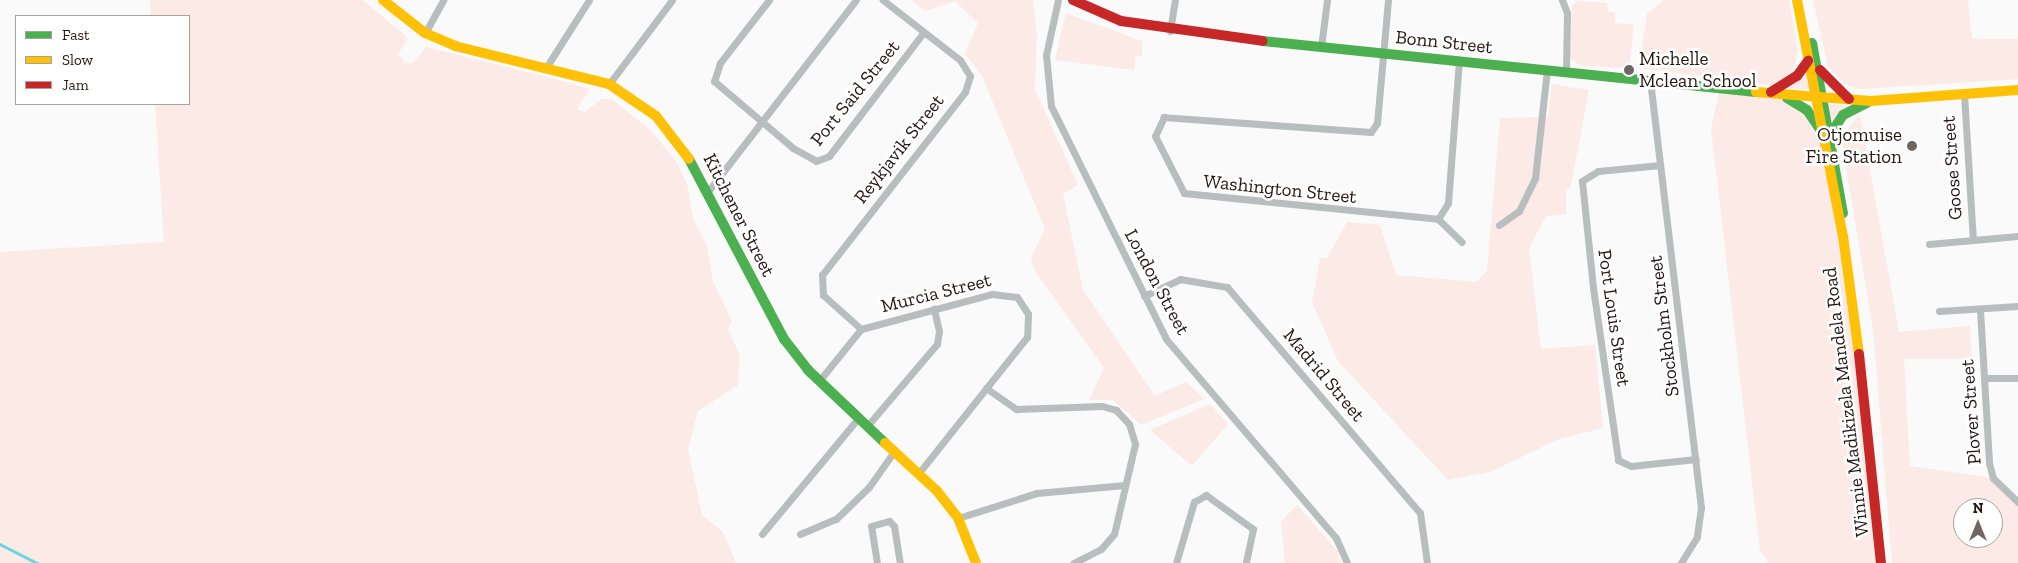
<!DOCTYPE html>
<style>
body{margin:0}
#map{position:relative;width:2018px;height:563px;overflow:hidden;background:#fafafa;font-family:"Zilla Slab",serif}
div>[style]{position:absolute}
.green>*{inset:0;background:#fbeae5}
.stream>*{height:2.5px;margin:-1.25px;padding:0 1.25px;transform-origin:1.25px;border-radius:1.25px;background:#6ad6e3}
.street>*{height:7px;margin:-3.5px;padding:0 3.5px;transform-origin:3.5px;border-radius:3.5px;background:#b8bdbe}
.fast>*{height:10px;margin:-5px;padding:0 5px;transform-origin:5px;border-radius:5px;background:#4caf50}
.slow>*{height:10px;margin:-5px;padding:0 5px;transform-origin:5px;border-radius:5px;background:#ffc107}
.jam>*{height:10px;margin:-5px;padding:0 5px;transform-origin:5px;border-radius:5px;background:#c62828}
.dots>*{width:14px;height:14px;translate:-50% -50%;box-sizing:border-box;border:2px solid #fff;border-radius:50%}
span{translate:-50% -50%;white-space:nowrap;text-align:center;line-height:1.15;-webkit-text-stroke:5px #fff;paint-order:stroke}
.street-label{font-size:19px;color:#231612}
.poi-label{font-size:19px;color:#231612}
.left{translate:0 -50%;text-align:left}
.right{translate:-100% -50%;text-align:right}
.legend{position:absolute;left:15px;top:15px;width:175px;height:90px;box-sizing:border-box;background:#fff;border:1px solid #a7a2a0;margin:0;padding:6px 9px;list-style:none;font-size:15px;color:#231612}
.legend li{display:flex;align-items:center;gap:10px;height:25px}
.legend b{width:25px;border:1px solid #a7a2a0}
.north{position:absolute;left:1953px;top:498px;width:50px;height:50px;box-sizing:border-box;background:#fff;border:1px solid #a7a2a0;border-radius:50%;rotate:0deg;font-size:14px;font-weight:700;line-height:20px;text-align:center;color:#231612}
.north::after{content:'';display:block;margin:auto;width:18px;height:22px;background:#6e6663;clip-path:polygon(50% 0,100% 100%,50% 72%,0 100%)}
</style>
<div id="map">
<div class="green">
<div style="clip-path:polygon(150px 0,363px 0,408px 38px,398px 54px,405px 63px,413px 63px,426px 47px,551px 78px,590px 89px,577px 109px,584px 112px,602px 99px,612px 99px,651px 131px,676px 161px,687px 184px,694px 221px,707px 246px,713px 281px,732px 322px,728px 329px,740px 356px,738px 385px,698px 411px,688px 449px,702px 515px,723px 532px,736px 563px,0 563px,0 252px,164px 242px,155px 104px,189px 104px,189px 16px,151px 16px)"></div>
<div style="clip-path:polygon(912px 0,1033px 0,1037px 35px,1035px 89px,1078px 185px,1063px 194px,1083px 290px,1155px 396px,1186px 382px,1204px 399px,1141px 425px,1113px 400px,1089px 400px,1104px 368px,1035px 271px,1031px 257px,1045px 229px,982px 76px,965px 54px,978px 23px,955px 1px,925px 11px)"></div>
<div style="clip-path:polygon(1664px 0,1789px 0,1798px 50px,1795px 66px,1790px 75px,1771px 85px,1639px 68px,1647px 13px)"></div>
<div style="clip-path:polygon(1813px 0,1968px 0,1972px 39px,2018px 39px,2018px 79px,1859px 89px,1845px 84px,1828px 66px)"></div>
<div style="clip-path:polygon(1578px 1px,1607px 3px,1608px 12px,1615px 12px,1615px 23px,1634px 25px,1629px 68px,1581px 66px,1570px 58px,1572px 5px)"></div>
<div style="clip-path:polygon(1066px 13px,1142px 41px,1142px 56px,1136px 55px,1134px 70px,1055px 60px)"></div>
<div style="clip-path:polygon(1806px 70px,1812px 90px,1788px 88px,1801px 78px)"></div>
<div style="clip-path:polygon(1552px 84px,1589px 90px,1571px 185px,1566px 191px,1566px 214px,1546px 216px,1529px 248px,1541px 349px,1595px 345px,1603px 428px,1559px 439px,1490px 472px,1448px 480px,1338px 361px,1312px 302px,1320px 258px,1327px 258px,1347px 222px,1380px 225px,1396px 275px,1476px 282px,1487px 271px,1500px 118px,1548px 117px)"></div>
<div style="clip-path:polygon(1720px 88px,1795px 101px,1817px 125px,1843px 236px,1881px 563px,1769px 563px,1760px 551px,1711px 128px)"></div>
<div style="clip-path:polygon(1827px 104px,1850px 106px,1831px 128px)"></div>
<div style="clip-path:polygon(evenodd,1860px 114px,1899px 332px,1970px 326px,1972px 359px,1904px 359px,1910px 466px,1993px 478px,2018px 502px,2018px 563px,1892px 563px,1873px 329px,1841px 137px,1860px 114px,1963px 508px,1993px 508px,1993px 538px,1963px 538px,1963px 508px)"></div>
<div style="clip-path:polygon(1210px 404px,1228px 424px,1192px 466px,1150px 430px)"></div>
<div style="clip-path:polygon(1297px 505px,1337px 550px,1341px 563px,1285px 563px,1281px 522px)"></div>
</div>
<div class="stream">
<div style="left:0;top:544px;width:42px;rotate:27.2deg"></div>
</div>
<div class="street">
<div style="left:769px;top:0;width:80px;rotate:127.9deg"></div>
<div style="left:720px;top:63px;width:19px;rotate:108deg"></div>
<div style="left:714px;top:81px;width:104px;rotate:40.3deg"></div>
<div style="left:793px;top:148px;width:26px;rotate:29deg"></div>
<div style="left:816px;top:161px;width:14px;rotate:-21deg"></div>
<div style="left:829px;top:156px;width:155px;rotate:-52.6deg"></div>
<div style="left:1058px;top:0;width:56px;rotate:102.3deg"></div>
<div style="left:1046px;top:55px;width:51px;rotate:84.4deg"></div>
<div style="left:1051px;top:106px;width:260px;rotate:63.7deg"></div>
<div style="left:1166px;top:339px;width:262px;rotate:49.5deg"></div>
<div style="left:1336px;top:538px;width:27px;rotate:66deg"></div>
<div style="left:1388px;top:0;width:123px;rotate:95.1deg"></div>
<div style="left:1377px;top:123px;width:11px;rotate:124deg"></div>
<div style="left:1371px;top:132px;width:208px;rotate:-175.9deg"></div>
<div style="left:1164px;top:117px;width:21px;rotate:115deg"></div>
<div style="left:1155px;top:136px;width:64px;rotate:63deg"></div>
<div style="left:1184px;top:193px;width:255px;rotate:5.8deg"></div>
<div style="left:1438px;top:219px;width:19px;rotate:-58deg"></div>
<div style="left:1448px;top:203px;width:142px;rotate:-85.6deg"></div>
<div style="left:1562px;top:0;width:14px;rotate:69deg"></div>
<div style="left:1567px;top:13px;width:58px;rotate:91deg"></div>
<div style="left:1170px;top:31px;width:31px;rotate:-81deg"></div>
<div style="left:425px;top:33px;width:38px;rotate:-61deg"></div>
<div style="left:1321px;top:47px;width:47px;rotate:-82.7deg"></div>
<div style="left:547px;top:66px;width:78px;rotate:-57.5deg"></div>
<div style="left:1650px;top:80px;width:430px;rotate:83.2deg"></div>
<div style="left:1701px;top:507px;width:30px;rotate:98deg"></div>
<div style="left:1697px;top:537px;width:31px;rotate:122deg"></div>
<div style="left:609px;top:84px;width:105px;rotate:-53.1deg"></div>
<div style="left:1964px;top:94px;width:146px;rotate:86.5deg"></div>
<div style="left:1660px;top:165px;width:62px;rotate:174.5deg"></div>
<div style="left:1598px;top:171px;width:19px;rotate:148deg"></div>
<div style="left:1582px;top:181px;width:108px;rotate:84.1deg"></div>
<div style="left:1593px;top:288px;width:174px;rotate:81.7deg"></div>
<div style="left:1618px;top:460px;width:14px;rotate:25deg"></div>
<div style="left:1631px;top:466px;width:65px;rotate:-6.1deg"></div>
<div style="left:709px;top:190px;width:240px;rotate:-52.3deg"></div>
<div style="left:1438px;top:219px;width:33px;rotate:44deg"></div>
<div style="left:1499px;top:225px;width:24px;rotate:-35deg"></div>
<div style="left:1519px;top:211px;width:37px;rotate:-64deg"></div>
<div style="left:1535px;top:178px;width:109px;rotate:-83.7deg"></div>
<div style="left:1929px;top:244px;width:89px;rotate:-5.1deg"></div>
<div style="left:1144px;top:296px;width:40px;rotate:-25deg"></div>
<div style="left:1180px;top:279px;width:48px;rotate:9.7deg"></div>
<div style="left:1227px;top:287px;width:297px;rotate:49.5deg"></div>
<div style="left:1420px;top:513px;width:50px;rotate:82deg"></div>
<div style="left:1980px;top:310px;width:153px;rotate:86.6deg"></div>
<div style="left:1989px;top:463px;width:16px;rotate:75deg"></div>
<div style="left:1993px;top:478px;width:35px;rotate:44deg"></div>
<div style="left:1939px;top:311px;width:79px;rotate:-3.6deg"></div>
<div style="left:861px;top:329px;width:51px;rotate:-138.2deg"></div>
<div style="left:823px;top:295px;width:20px;rotate:-93deg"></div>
<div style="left:822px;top:275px;width:232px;rotate:-52deg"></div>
<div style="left:965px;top:92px;width:17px;rotate:-73deg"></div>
<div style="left:970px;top:76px;width:19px;rotate:-122deg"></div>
<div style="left:960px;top:60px;width:98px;rotate:-142.1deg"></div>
<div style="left:1985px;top:378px;width:33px"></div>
<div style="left:819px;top:381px;width:67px;rotate:-51.1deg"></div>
<div style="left:861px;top:329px;width:136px;rotate:-15deg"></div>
<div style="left:992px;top:294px;width:25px;rotate:7deg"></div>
<div style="left:1017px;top:297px;width:20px;rotate:57deg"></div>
<div style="left:1028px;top:314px;width:23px;rotate:92deg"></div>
<div style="left:1027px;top:337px;width:174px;rotate:128.5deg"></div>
<div style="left:986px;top:388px;width:37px;rotate:35deg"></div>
<div style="left:1016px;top:409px;width:86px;rotate:-2deg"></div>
<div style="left:1102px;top:406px;width:15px;rotate:16deg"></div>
<div style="left:1116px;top:410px;width:19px;rotate:47deg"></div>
<div style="left:1129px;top:424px;width:21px;rotate:73deg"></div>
<div style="left:1135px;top:444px;width:92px;rotate:103.1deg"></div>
<div style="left:1114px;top:534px;width:20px;rotate:131deg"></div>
<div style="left:1101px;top:549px;width:31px;rotate:153deg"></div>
<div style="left:868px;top:425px;width:106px;rotate:-49.6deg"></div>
<div style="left:937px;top:344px;width:13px;rotate:-81deg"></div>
<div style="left:939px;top:331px;width:23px;rotate:-103deg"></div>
<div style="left:958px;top:518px;width:83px;rotate:-17.6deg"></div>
<div style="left:1037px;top:493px;width:88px;rotate:-5.2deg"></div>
<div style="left:762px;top:534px;width:152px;rotate:-50.3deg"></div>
<div style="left:800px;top:534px;width:39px;rotate:-23deg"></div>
<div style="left:836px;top:519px;width:46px;rotate:-44.1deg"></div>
<div style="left:869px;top:487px;width:45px;rotate:-54.9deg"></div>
<div style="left:877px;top:563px;width:37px;rotate:-99deg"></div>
<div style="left:871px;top:526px;width:19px;rotate:-16deg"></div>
<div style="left:889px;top:521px;width:7px;rotate:45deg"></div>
<div style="left:894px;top:526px;width:37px;rotate:81deg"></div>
<div style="left:1176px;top:563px;width:64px;rotate:-73.6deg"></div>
<div style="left:1194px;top:502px;width:14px;rotate:-30deg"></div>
<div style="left:1206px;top:495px;width:58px;rotate:35.9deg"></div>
<div style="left:1253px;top:529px;width:35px;rotate:102deg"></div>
</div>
<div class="fast">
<div style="left:1263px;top:41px;width:496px;rotate:5.9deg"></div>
<div style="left:1812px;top:43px;width:173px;rotate:79.7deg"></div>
<div style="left:1787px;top:98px;width:23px;rotate:31deg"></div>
<div style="left:1807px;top:110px;width:22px;rotate:56deg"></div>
<div style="left:1830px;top:135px;width:24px;rotate:-57deg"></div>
<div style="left:1843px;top:115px;width:28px;rotate:-27deg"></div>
<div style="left:689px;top:159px;width:204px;rotate:62.2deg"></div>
<div style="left:784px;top:339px;width:39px;rotate:52deg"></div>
<div style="left:808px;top:370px;width:106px;rotate:43.5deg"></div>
</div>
<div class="slow">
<div style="left:383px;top:0;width:53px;rotate:38.2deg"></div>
<div style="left:425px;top:33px;width:33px;rotate:23deg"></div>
<div style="left:455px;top:46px;width:159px;rotate:13.9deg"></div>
<div style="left:609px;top:84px;width:57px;rotate:34.2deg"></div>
<div style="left:656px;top:116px;width:54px;rotate:52.5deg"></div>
<div style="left:1797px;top:0;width:240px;rotate:79deg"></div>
<div style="left:1843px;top:236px;width:119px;rotate:82.3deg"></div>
<div style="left:1756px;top:92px;width:115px;rotate:4.5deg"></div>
<div style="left:1871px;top:101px;width:147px;rotate:-4.3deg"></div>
<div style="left:885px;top:443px;width:71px;rotate:42.7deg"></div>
<div style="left:937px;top:491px;width:34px;rotate:52deg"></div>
<div style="left:958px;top:518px;width:48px;rotate:68.2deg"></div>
</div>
<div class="jam">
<div style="left:1073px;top:0;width:52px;rotate:23.6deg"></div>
<div style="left:1121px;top:21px;width:143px;rotate:8deg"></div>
<div style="left:1820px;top:70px;width:41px;rotate:45deg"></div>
<div style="left:1771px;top:92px;width:31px;rotate:-32deg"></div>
<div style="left:1797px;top:76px;width:19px;rotate:-54deg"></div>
<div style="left:1859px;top:354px;width:210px;rotate:84deg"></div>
</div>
<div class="dots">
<div style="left:1629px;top:70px;background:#6e6663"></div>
<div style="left:1912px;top:146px;background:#6e6663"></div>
</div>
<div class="street-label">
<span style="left:1444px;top:42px;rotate:6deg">Bonn Street</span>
<span style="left:855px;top:93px;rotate:-51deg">Port Said Street</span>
<span style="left:899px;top:149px;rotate:-52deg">Reykjavik Street</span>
<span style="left:1952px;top:168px;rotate:-94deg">Goose Street</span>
<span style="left:1280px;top:189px;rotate:6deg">Washington Street</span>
<span style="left:739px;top:215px;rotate:63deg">Kitchener Street</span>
<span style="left:1157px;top:282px;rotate:62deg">London Street</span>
<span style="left:936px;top:293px;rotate:-14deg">Murcia Street</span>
<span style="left:1614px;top:318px;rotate:82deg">Port Louis Street</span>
<span style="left:1664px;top:326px;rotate:-97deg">Stockholm Street</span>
<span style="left:1324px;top:375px;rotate:50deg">Madrid Street</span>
<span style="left:1846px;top:402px;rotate:-97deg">Winnie Madikizela Mandela Road</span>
<span style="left:1971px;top:412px;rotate:-94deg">Plover Street</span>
</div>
<div class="poi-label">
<span class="left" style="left:1639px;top:70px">Michelle<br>Mclean School</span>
<span class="right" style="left:1902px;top:146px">Otjomuise<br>Fire Station</span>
</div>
<ul class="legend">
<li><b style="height:6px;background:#4caf50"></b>Fast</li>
<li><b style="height:6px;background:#ffc107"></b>Slow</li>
<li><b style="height:6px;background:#c62828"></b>Jam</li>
</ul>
<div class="north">N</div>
</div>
